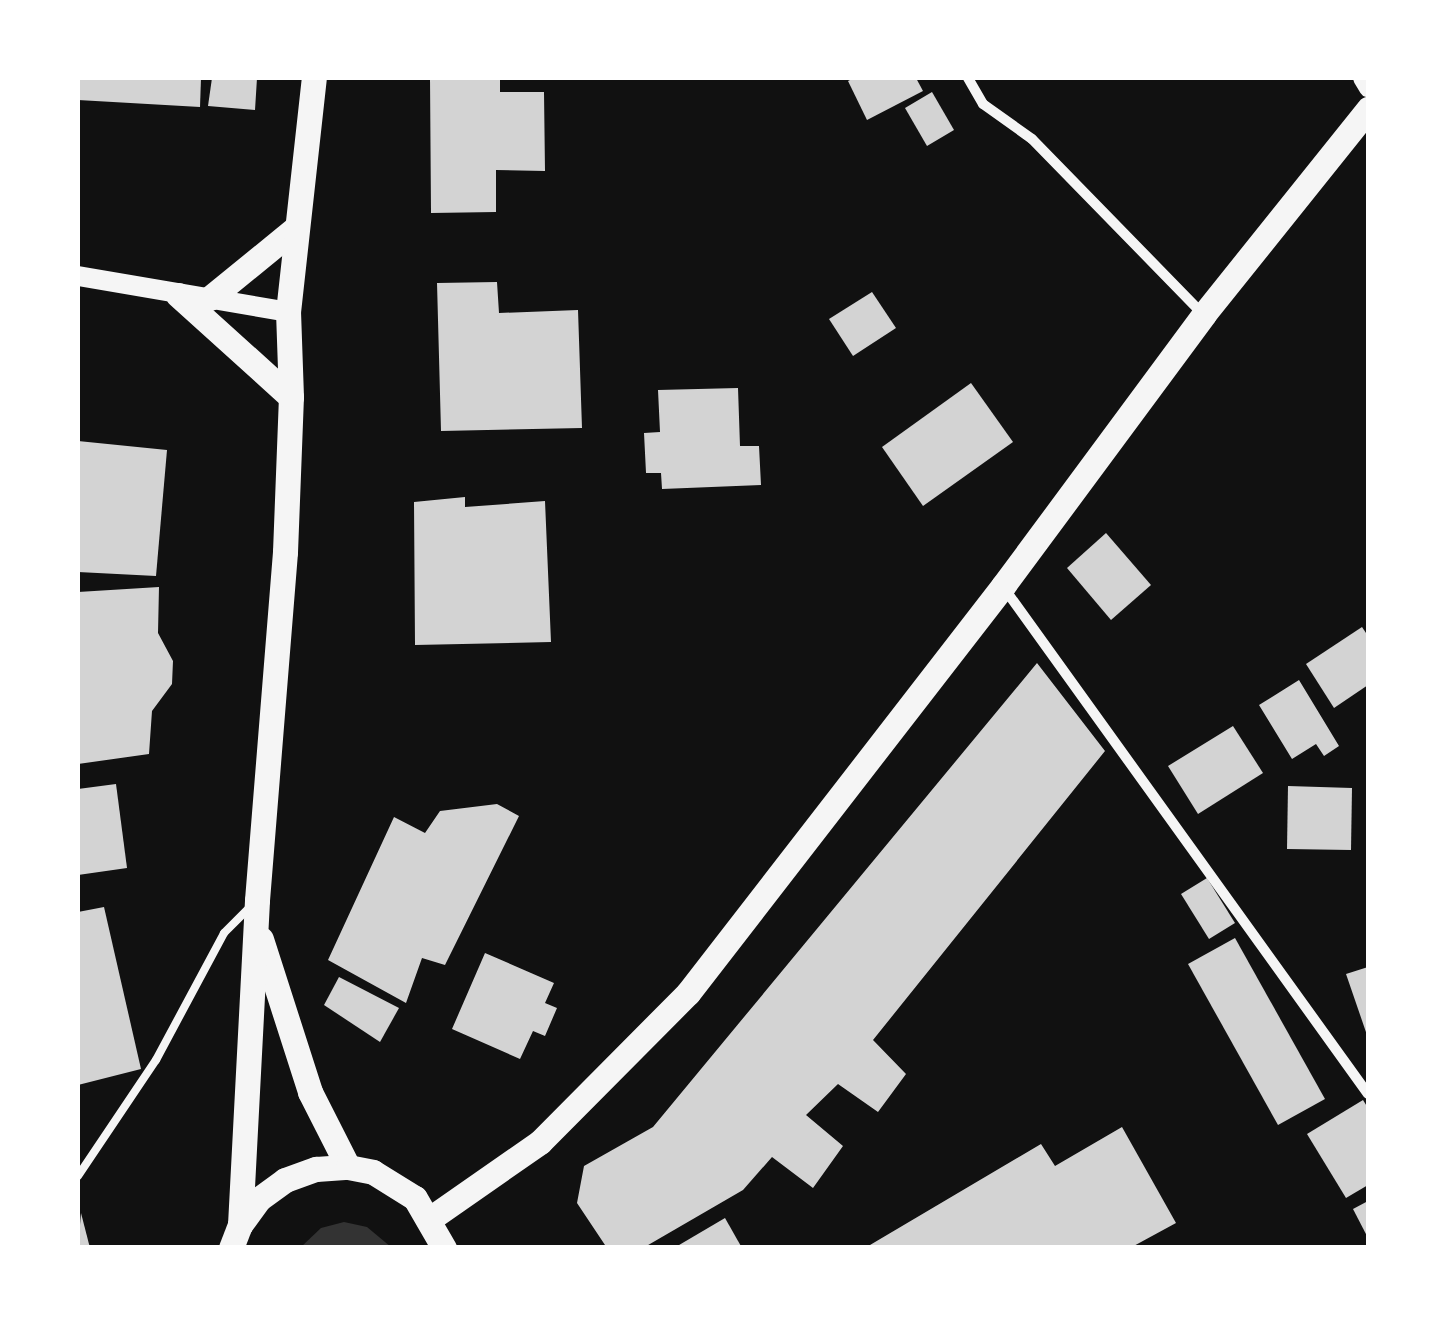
<!DOCTYPE html>
<style>
body{margin:0}
#map{position:relative;width:1446px;height:1325px;overflow:hidden;background:#111;font-family:"Space Grotesk",sans-serif}
div>[style]{position:absolute}
.water>*{inset:0;background:#333}
.building>*{inset:0;background:#d3d3d3}
.service>*{height:8px;margin:-4px;padding:0 4px;transform-origin:4px;border-radius:4px;background:#f5f5f5}
.minor>*{height:10px;margin:-5px;padding:0 5px;transform-origin:5px;border-radius:5px;background:#f5f5f5}
.tertiary>*{height:18px;margin:-9px;padding:0 9px;transform-origin:9px;border-radius:9px;background:#f5f5f5}
.secondary>*{height:20px;margin:-10px;padding:0 10px;transform-origin:10px;border-radius:10px;background:#f5f5f5}
.primary>*{height:25px;margin:-12.5px;padding:0 12.5px;transform-origin:12.5px;border-radius:12.5px;background:#f5f5f5}
span{translate:-50% -50%;white-space:nowrap;text-align:center;line-height:1.15;-webkit-text-stroke:10px #fff;paint-order:stroke}
.frame{position:absolute;inset:0;border:80px solid #fff;pointer-events:none}
</style>
<div id="map">
<div class="water">
<div style="clip-path:polygon(344px 1222px,367px 1227px,391px 1247px,301px 1247px,321px 1228px)"></div>
</div>
<div class="building">
<div style="clip-path:polygon(78px 78px,201px 78px,200px 107px,78px 100px)"></div>
<div style="clip-path:polygon(212px 78px,257px 78px,255px 110px,208px 106px)"></div>
<div style="clip-path:polygon(430px 78px,500px 78px,500px 92px,544px 92px,545px 171px,496px 170px,496px 212px,431px 213px)"></div>
<div style="clip-path:polygon(854px 78px,916px 78px,923px 91px,867px 120px,848px 81px)"></div>
<div style="clip-path:polygon(932px 92px,954px 130px,927px 146px,905px 108px)"></div>
<div style="clip-path:polygon(497px 282px,499px 313px,578px 310px,582px 428px,441px 431px,437px 283px)"></div>
<div style="clip-path:polygon(872px 292px,896px 328px,853px 356px,829px 319px)"></div>
<div style="clip-path:polygon(971px 383px,1013px 442px,923px 506px,882px 447px)"></div>
<div style="clip-path:polygon(738px 388px,740px 446px,759px 446px,761px 485px,662px 489px,661px 473px,646px 473px,644px 433px,660px 432px,658px 390px)"></div>
<div style="clip-path:polygon(78px 441px,167px 450px,156px 576px,78px 572px)"></div>
<div style="clip-path:polygon(465px 497px,465px 507px,545px 501px,551px 642px,415px 645px,414px 502px)"></div>
<div style="clip-path:polygon(1106px 533px,1151px 585px,1111px 620px,1067px 568px)"></div>
<div style="clip-path:polygon(159px 587px,158px 633px,173px 661px,172px 684px,152px 711px,149px 754px,78px 764px,78px 592px)"></div>
<div style="clip-path:polygon(1362px 627px,1368px 636px,1368px 685px,1334px 708px,1306px 664px)"></div>
<div style="clip-path:polygon(1037px 663px,1105px 751px,873px 1040px,906px 1074px,878px 1112px,838px 1084px,806px 1115px,843px 1146px,813px 1188px,772px 1157px,743px 1190px,643px 1248px,607px 1248px,577px 1203px,584px 1166px,653px 1127px)"></div>
<div style="clip-path:polygon(1299px 680px,1339px 746px,1324px 756px,1316px 744px,1292px 759px,1259px 705px)"></div>
<div style="clip-path:polygon(1233px 726px,1263px 773px,1198px 814px,1168px 766px)"></div>
<div style="clip-path:polygon(116px 784px,127px 868px,78px 875px,78px 789px)"></div>
<div style="clip-path:polygon(1288px 786px,1352px 788px,1351px 850px,1287px 849px)"></div>
<div style="clip-path:polygon(497px 804px,519px 816px,445px 965px,422px 958px,406px 1003px,328px 960px,394px 817px,425px 833px,440px 811px)"></div>
<div style="clip-path:polygon(1207px 878px,1235px 923px,1209px 939px,1181px 894px)"></div>
<div style="clip-path:polygon(104px 907px,141px 1069px,78px 1085px,78px 912px)"></div>
<div style="clip-path:polygon(1235px 938px,1325px 1099px,1278px 1125px,1188px 964px)"></div>
<div style="clip-path:polygon(485px 953px,554px 983px,545px 1003px,557px 1008px,545px 1036px,533px 1031px,520px 1059px,452px 1029px)"></div>
<div style="clip-path:polygon(1368px 967px,1368px 1038px,1346px 974px)"></div>
<div style="clip-path:polygon(339px 977px,399px 1008px,380px 1042px,324px 1005px)"></div>
<div style="clip-path:polygon(1363px 1100px,1368px 1108px,1368px 1185px,1346px 1198px,1307px 1134px)"></div>
<div style="clip-path:polygon(1122px 1127px,1176px 1223px,1130px 1248px,870px 1245px,1041px 1144px,1055px 1166px)"></div>
<div style="clip-path:polygon(1368px 1201px,1368px 1238px,1353px 1209px)"></div>
<div style="clip-path:polygon(81px 1213px,90px 1248px,78px 1248px)"></div>
<div style="clip-path:polygon(725px 1218px,742px 1248px,674px 1248px)"></div>
</div>
<div class="service">
<div style="left:78px;top:1176px;width:140px;rotate:-56.1deg"></div>
<div style="left:156px;top:1060px;width:144px;rotate:-61.8deg"></div>
<div style="left:224px;top:933px;width:37px;rotate:-45deg"></div>
</div>
<div class="minor">
<div style="left:968px;top:78px;width:30px;rotate:60deg"></div>
<div style="left:983px;top:104px;width:60px;rotate:35.5deg"></div>
<div style="left:1032px;top:139px;width:243px;rotate:45.7deg"></div>
<div style="left:1004px;top:588px;width:623px;rotate:54.27deg"></div>
</div>
<div class="tertiary">
<div style="left:1362px;top:78px;width:12px;rotate:59deg"></div>
</div>
<div class="secondary">
<div style="left:78px;top:276px;width:213px;rotate:9.7deg"></div>
</div>
<div class="primary">
<div style="left:178px;top:295px;width:152px;rotate:42.1deg"></div>
<div style="left:210px;top:298px;width:112px;rotate:-39.2deg"></div>
<div style="left:261px;top:939px;width:161px;rotate:72.2deg"></div>
<div style="left:310px;top:1092px;width:84px;rotate:63.1deg"></div>
<div style="left:431px;top:1218px;width:133px;rotate:-34.9deg"></div>
<div style="left:540px;top:1142px;width:210px;rotate:-45.2deg"></div>
<div style="left:688px;top:993px;width:515px;rotate:-52.26deg"></div>
<div style="left:1003px;top:586px;width:338px;rotate:-53.5deg"></div>
<div style="left:1204px;top:314px;width:263px;rotate:-51.3deg"></div>
<div style="left:240px;top:1225px;width:325px;rotate:-87deg"></div>
<div style="left:257px;top:900px;width:349px;rotate:-85.4deg"></div>
<div style="left:285px;top:552px;width:155px;rotate:-87.8deg"></div>
<div style="left:291px;top:397px;width:85px;rotate:-92deg"></div>
<div style="left:288px;top:312px;width:235px;rotate:-83.7deg"></div>
<div style="left:231px;top:1248px;width:25px;rotate:-69deg"></div>
<div style="left:240px;top:1225px;width:32px;rotate:-54deg"></div>
<div style="left:259px;top:1199px;width:32px;rotate:-36deg"></div>
<div style="left:285px;top:1180px;width:33px;rotate:-20deg"></div>
<div style="left:316px;top:1169px;width:32px;rotate:-4deg"></div>
<div style="left:348px;top:1167px;width:25px;rotate:11deg"></div>
<div style="left:373px;top:1172px;width:49px;rotate:31.8deg"></div>
<div style="left:415px;top:1198px;width:58px;rotate:59.9deg"></div>
</div>
<div class="frame"></div>
</div>
